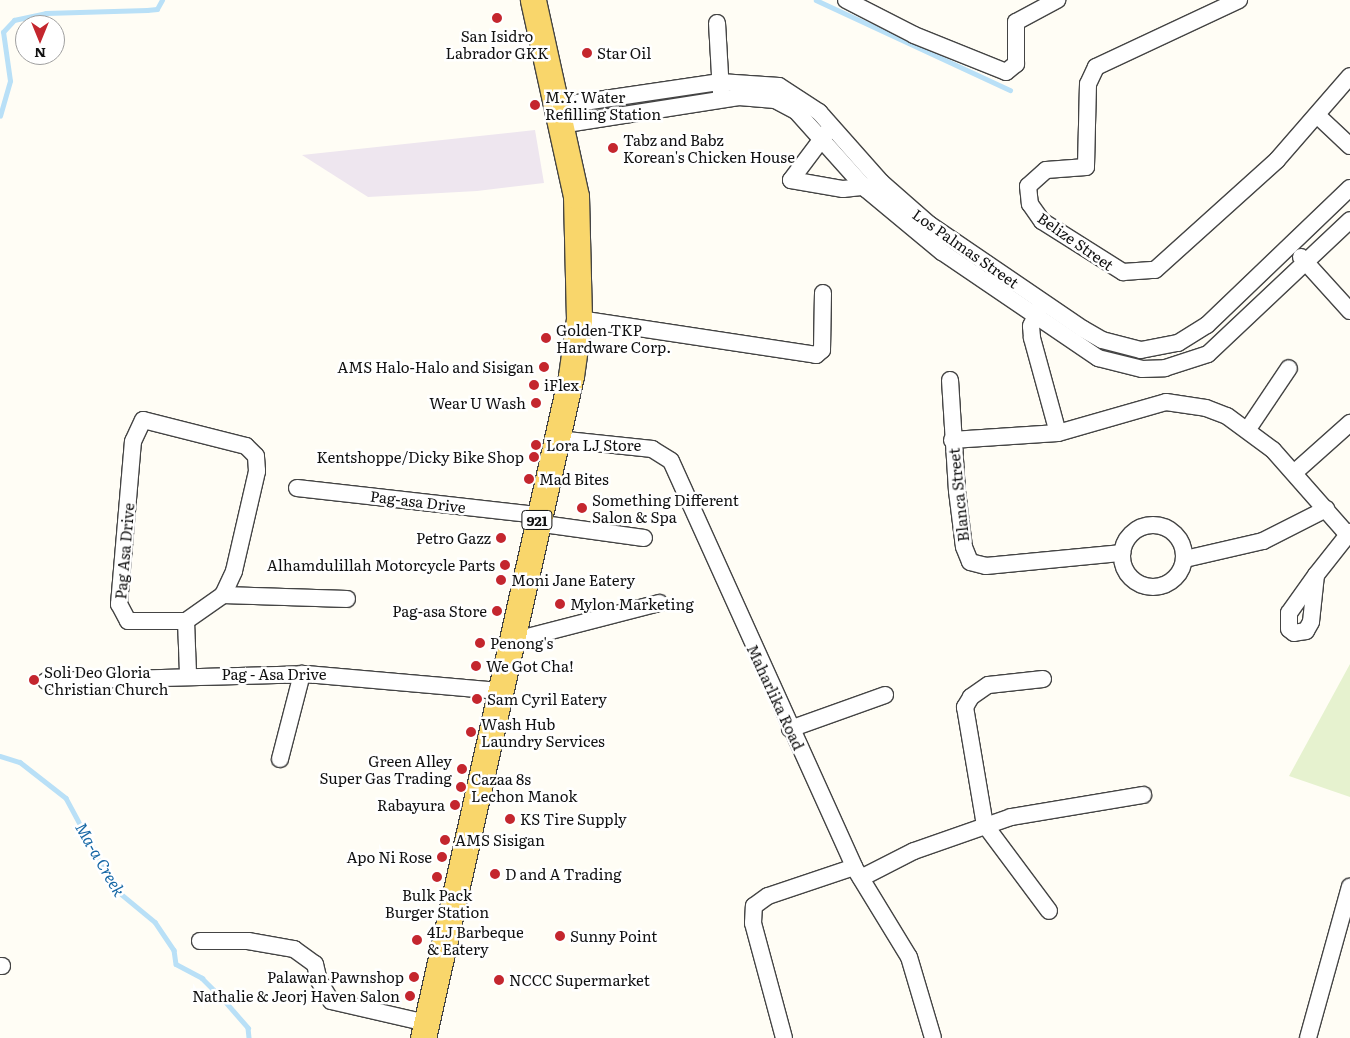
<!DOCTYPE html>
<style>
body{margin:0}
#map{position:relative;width:1350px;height:1038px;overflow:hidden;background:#fffdf5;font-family:Literata,serif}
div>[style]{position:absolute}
.industrial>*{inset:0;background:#eee6ef}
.pitch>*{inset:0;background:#e6f2cf}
.stream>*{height:4.5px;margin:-2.25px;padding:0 2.25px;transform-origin:2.25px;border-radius:2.25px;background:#b9e0f7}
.roads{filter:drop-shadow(1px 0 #444) drop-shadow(-1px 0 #444) drop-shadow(0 1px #444) drop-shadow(0 -1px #444)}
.street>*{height:16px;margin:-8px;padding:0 8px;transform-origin:8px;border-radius:8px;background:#fff}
.street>.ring{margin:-8px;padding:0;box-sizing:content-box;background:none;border:16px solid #fff;border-radius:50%}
.primary>*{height:25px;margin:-12.5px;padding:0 12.5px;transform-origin:12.5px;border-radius:12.5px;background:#f9d66b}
.dots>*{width:14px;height:14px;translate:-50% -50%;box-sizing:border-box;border:2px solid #fff;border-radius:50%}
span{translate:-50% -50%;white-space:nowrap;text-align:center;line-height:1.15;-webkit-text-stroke:5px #fff;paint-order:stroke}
.shield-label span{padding:1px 4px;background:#fff;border:1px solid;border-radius:4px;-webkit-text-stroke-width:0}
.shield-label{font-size:14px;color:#111;font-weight:700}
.poi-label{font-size:15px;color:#111}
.left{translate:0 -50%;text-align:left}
.right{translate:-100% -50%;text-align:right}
.street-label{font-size:15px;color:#111}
.water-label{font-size:16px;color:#1768a6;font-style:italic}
.north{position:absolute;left:15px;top:15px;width:50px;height:50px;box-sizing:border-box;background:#fff;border:1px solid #a0a0a0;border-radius:50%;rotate:180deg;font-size:14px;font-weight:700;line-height:20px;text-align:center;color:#111}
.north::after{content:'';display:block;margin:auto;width:18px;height:22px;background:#c4262e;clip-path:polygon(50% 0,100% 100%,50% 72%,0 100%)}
</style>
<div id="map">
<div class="industrial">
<div style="clip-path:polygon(535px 130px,544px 183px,477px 191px,368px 197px,302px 155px)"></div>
</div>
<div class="pitch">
<div style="clip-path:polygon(1350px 664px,1350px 797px,1289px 776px)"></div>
</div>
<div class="stream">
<div style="left:816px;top:0;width:214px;rotate:24.9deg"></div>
<div style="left:0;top:116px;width:36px;rotate:-74deg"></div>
<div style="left:10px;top:81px;width:49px;rotate:-98.1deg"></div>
<div style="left:3px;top:32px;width:16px;rotate:-47deg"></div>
<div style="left:14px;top:20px;width:33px;rotate:-12deg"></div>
<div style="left:46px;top:13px;width:101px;rotate:-1.7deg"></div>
<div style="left:147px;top:10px;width:10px;rotate:-6deg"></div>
<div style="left:157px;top:9px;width:10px;rotate:-61deg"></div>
<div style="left:0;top:756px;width:21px;rotate:17deg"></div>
<div style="left:20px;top:762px;width:58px;rotate:38deg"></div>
<div style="left:66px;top:798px;width:103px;rotate:61.7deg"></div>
<div style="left:115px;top:889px;width:52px;rotate:39.5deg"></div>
<div style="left:155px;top:922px;width:34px;rotate:56deg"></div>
<div style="left:174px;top:950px;width:14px;rotate:82deg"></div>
<div style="left:176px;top:964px;width:30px;rotate:28deg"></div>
<div style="left:202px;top:978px;width:31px;rotate:45deg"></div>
<div style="left:224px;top:1000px;width:37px;rotate:49deg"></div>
<div style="left:248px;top:1028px;width:10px;rotate:84deg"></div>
</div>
<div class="roads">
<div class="street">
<div style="left:846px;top:0;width:76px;rotate:27.2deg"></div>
<div style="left:914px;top:35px;width:99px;rotate:21.9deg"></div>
<div style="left:1006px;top:72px;width:13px;rotate:-39deg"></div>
<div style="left:1016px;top:64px;width:42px;rotate:-90deg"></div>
<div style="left:1016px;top:22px;width:47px;rotate:-28.2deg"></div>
<div style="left:1239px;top:0;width:158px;rotate:154.9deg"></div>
<div style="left:1096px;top:67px;width:19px;rotate:115deg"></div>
<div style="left:1088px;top:84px;width:83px;rotate:91.4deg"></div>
<div style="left:1086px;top:167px;width:40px;rotate:175.7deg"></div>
<div style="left:1046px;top:170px;width:24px;rotate:138deg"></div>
<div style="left:1028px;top:186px;width:18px;rotate:84deg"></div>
<div style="left:1030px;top:204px;width:21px;rotate:55deg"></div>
<div style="left:1042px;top:221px;width:96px;rotate:32.2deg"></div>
<div style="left:1123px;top:272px;width:32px;rotate:-4deg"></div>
<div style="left:1155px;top:270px;width:164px;rotate:-42deg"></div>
<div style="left:1277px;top:160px;width:111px;rotate:-49deg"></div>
<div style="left:717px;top:23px;width:70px;rotate:86.7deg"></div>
<div style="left:557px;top:106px;width:165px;rotate:-8.4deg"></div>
<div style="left:720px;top:82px;width:59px;rotate:3.9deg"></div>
<div style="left:779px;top:86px;width:48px;rotate:33deg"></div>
<div style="left:819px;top:112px;width:94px;rotate:48.5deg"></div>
<div style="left:881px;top:182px;width:64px;rotate:41.2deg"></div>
<div style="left:929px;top:224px;width:186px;rotate:34.3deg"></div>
<div style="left:1083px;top:329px;width:22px;rotate:30deg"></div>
<div style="left:1102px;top:340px;width:40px;rotate:14.4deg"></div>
<div style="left:1141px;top:350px;width:38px;rotate:-11deg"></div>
<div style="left:1178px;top:343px;width:34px;rotate:-32deg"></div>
<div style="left:1207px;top:325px;width:198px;rotate:-43.8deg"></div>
<div style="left:1318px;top:116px;width:44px;rotate:43.2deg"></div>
<div style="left:560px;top:125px;width:181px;rotate:-8.9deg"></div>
<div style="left:739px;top:97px;width:36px;rotate:5deg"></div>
<div style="left:775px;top:100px;width:24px;rotate:28deg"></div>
<div style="left:796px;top:111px;width:105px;rotate:48.1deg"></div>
<div style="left:866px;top:189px;width:99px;rotate:39.7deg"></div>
<div style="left:942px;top:252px;width:189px;rotate:34.2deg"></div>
<div style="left:1098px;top:358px;width:45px;rotate:14deg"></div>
<div style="left:1142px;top:369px;width:23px;rotate:-2deg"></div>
<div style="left:1165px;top:368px;width:45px;rotate:-18deg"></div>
<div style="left:1208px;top:354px;width:195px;rotate:-43.3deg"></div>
<div style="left:827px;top:132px;width:60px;rotate:126.9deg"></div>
<div style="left:791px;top:180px;width:53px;rotate:9.8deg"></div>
<div style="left:843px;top:189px;width:30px;rotate:-6deg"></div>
<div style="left:1301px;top:257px;width:73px;rotate:47.8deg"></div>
<div style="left:1039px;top:309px;width:19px;rotate:115deg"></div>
<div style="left:1031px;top:326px;width:12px;rotate:85deg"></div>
<div style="left:1032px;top:338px;width:98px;rotate:74.7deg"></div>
<div style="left:579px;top:319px;width:240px;rotate:8.6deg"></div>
<div style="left:816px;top:355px;width:8px;rotate:-40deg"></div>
<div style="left:822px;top:350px;width:57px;rotate:-89deg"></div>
<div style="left:950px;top:380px;width:111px;rotate:86.4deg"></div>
<div style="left:957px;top:491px;width:56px;rotate:82.9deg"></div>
<div style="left:964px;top:547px;width:16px;rotate:68deg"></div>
<div style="left:970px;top:562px;width:16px;rotate:14deg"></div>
<div style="left:986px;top:566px;width:137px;rotate:-5.5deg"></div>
<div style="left:1248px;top:429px;width:73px;rotate:-56.1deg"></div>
<div style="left:557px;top:439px;width:96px;rotate:6deg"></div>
<div style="left:652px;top:449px;width:22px;rotate:32deg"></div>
<div style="left:671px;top:461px;width:445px;rotate:65.7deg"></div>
<div style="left:854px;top:867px;width:105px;rotate:58.6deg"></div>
<div style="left:909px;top:957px;width:84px;rotate:73.5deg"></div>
<div style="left:952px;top:440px;width:106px;rotate:-3.8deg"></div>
<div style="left:1058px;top:433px;width:112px;rotate:-16deg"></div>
<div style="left:1166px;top:402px;width:40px;rotate:8.5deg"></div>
<div style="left:1206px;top:408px;width:22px;rotate:21deg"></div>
<div style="left:1227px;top:416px;width:57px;rotate:36.5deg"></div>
<div style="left:1273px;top:450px;width:112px;rotate:48.6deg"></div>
<div style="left:1295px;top:472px;width:74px;rotate:-41.7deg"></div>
<div style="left:297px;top:488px;width:243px;rotate:6.4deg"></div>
<div style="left:536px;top:523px;width:109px;rotate:7.9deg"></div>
<div class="ring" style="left:1122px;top:525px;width:46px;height:46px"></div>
<div style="left:1185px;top:559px;width:80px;rotate:-13deg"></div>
<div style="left:1263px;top:541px;width:71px;rotate:-26.9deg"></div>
<div style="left:1316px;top:575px;width:47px;rotate:96.1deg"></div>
<div style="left:1311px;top:622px;width:10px;rotate:119deg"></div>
<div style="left:1306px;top:631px;width:12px;rotate:171deg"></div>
<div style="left:1294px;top:633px;width:6px;rotate:-141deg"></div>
<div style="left:1289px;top:629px;width:16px;rotate:-90deg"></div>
<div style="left:1289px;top:613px;width:47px;rotate:-54.6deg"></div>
<div style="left:1316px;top:575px;width:55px;rotate:-51.7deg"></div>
<div style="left:223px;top:595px;width:26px;rotate:-65deg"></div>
<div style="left:234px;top:571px;width:103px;rotate:-77deg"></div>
<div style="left:257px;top:471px;width:15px;rotate:-94deg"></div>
<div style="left:256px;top:456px;width:14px;rotate:-135deg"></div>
<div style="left:246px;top:446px;width:106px;rotate:-165.8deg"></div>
<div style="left:143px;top:420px;width:23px;rotate:115deg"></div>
<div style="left:133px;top:441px;width:164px;rotate:94.9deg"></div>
<div style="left:119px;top:604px;width:19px;rotate:62deg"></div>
<div style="left:128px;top:621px;width:58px"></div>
<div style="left:186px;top:621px;width:45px;rotate:-35.1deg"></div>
<div style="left:223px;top:595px;width:124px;rotate:1.8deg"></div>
<div style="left:186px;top:621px;width:53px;rotate:87.8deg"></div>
<div style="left:512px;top:641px;width:152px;rotate:-14.5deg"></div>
<div style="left:1043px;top:679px;width:55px;rotate:173.8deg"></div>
<div style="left:988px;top:685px;width:21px;rotate:145deg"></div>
<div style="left:971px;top:697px;width:12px;rotate:121deg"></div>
<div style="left:965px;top:707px;width:120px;rotate:80.4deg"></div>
<div style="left:985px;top:825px;width:107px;rotate:53.3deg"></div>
<div style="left:46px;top:681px;width:260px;rotate:-1.5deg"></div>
<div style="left:306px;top:674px;width:197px;rotate:5deg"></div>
<div style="left:790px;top:729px;width:101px;rotate:-19.7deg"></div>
<div style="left:280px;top:759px;width:88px;rotate:-75.5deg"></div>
<div style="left:861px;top:878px;width:59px;rotate:-27deg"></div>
<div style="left:914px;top:851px;width:103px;rotate:-19.3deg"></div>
<div style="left:1011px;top:817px;width:134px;rotate:-9.5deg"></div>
<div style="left:200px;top:941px;width:48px"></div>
<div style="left:248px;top:941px;width:47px;rotate:9.9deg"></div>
<div style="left:294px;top:949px;width:26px;rotate:36deg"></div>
<div style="left:315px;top:964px;width:17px;rotate:77deg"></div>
<div style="left:319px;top:981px;width:23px;rotate:59deg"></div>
<div style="left:331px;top:1001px;width:98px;rotate:13deg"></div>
<div style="left:0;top:966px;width:2px"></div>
<div style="left:784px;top:1038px;width:119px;rotate:-105.1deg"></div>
<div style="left:753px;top:923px;width:17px;rotate:-87deg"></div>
<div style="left:754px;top:906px;width:17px;rotate:-36deg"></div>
<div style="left:768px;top:896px;width:91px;rotate:-18.6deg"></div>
<div style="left:1308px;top:1038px;width:157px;rotate:-74.5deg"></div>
</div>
<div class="primary">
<div style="left:423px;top:1038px;width:678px;rotate:-77.4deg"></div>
<div style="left:571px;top:376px;width:58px;rotate:-82deg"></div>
<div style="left:579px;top:319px;width:123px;rotate:-91.4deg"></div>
<div style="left:576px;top:196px;width:201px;rotate:-102.4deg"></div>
</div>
</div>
<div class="dots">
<div style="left:497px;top:18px;background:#c4262e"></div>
<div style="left:587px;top:53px;background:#c4262e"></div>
<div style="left:535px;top:105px;background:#c4262e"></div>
<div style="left:613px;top:148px;background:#c4262e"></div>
<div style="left:546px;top:338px;background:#c4262e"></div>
<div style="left:544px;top:367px;background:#c4262e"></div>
<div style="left:534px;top:385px;background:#c4262e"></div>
<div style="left:536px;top:403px;background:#c4262e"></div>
<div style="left:536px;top:445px;background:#c4262e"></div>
<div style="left:534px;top:457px;background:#c4262e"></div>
<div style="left:529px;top:479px;background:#c4262e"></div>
<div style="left:582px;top:508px;background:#c4262e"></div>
<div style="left:501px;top:538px;background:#c4262e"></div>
<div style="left:505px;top:565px;background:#c4262e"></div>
<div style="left:501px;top:580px;background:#c4262e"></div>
<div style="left:560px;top:604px;background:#c4262e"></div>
<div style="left:497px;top:611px;background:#c4262e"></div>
<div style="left:480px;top:643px;background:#c4262e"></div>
<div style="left:476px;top:666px;background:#c4262e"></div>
<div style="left:34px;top:680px;background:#c4262e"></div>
<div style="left:477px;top:699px;background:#c4262e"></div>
<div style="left:471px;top:732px;background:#c4262e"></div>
<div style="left:462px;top:769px;background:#c4262e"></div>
<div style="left:461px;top:787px;background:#c4262e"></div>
<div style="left:455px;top:805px;background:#c4262e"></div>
<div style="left:510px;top:819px;background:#c4262e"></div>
<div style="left:445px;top:840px;background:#c4262e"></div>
<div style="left:442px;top:857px;background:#c4262e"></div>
<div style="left:495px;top:874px;background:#c4262e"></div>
<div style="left:437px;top:877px;background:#c4262e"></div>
<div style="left:560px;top:936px;background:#c4262e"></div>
<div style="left:417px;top:940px;background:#c4262e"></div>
<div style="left:414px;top:977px;background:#c4262e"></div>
<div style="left:499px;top:980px;background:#c4262e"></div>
<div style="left:410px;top:996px;background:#c4262e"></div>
</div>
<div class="shield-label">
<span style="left:537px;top:520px">921</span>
</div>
<div class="poi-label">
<span style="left:497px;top:44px">San Isidro<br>Labrador GKK</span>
<span class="left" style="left:597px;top:53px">Star Oil</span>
<span class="left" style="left:545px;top:105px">M.Y. Water<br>Refilling Station</span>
<span class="left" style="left:623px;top:148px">Tabz and Babz<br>Korean's Chicken House</span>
<span class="left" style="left:556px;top:338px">Golden TKP<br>Hardware Corp.</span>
<span class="right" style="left:534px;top:367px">AMS Halo-Halo and Sisigan</span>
<span class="left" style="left:544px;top:385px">iFlex</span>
<span class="right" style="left:526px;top:403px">Wear U Wash</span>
<span class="left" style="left:546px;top:445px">Lora LJ Store</span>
<span class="right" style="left:524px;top:457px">Kentshoppe/Dicky Bike Shop</span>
<span class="left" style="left:539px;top:479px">Mad Bites</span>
<span class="left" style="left:592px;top:508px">Something Different<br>Salon &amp; Spa</span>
<span class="right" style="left:491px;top:538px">Petro Gazz</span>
<span class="right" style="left:495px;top:565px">Alhamdulillah Motorcycle Parts</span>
<span class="left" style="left:511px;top:580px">Moni Jane Eatery</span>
<span class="left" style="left:570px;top:604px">Mylon Marketing</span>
<span class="right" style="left:487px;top:611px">Pag-asa Store</span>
<span class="left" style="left:490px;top:643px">Penong's</span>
<span class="left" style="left:486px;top:666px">We Got Cha!</span>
<span class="left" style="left:44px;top:680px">Soli Deo Gloria<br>Christian Church</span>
<span class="left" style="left:487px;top:699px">Sam Cyril Eatery</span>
<span class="left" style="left:481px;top:732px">Wash Hub<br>Laundry Services</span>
<span class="right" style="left:452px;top:769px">Green Alley<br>Super Gas Trading</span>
<span class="left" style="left:471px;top:787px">Cazaa 8s<br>Lechon Manok</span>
<span class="right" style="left:445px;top:805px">Rabayura</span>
<span class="left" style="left:520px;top:819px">KS Tire Supply</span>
<span class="left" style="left:455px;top:840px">AMS Sisigan</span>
<span class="right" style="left:432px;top:857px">Apo Ni Rose</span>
<span class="left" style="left:505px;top:874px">D and A Trading</span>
<span style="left:437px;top:903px">Bulk Pack<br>Burger Station</span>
<span class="left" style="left:427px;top:940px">4LJ Barbeque<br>&amp; Eatery</span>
<span class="left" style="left:570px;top:936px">Sunny Point</span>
<span class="right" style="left:404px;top:977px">Palawan Pawnshop</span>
<span class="left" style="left:509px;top:980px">NCCC Supermarket</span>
<span class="right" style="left:400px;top:996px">Nathalie &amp; Jeorj Haven Salon</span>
</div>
<div class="street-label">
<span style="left:1076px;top:241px;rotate:35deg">Belize Street</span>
<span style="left:966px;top:248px;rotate:35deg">Los Palmas Street</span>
<span style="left:958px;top:495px;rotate:-96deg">Blanca Street</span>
<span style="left:418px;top:501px;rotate:7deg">Pag-asa Drive</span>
<span style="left:124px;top:551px;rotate:-85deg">Pag Asa Drive</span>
<span style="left:274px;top:674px">Pag - Asa Drive</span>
<span style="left:776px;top:697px;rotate:65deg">Maharlika Road</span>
</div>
<div class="water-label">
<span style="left:101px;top:859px;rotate:60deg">Ma-a Creek</span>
</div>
<div class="north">N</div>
</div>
